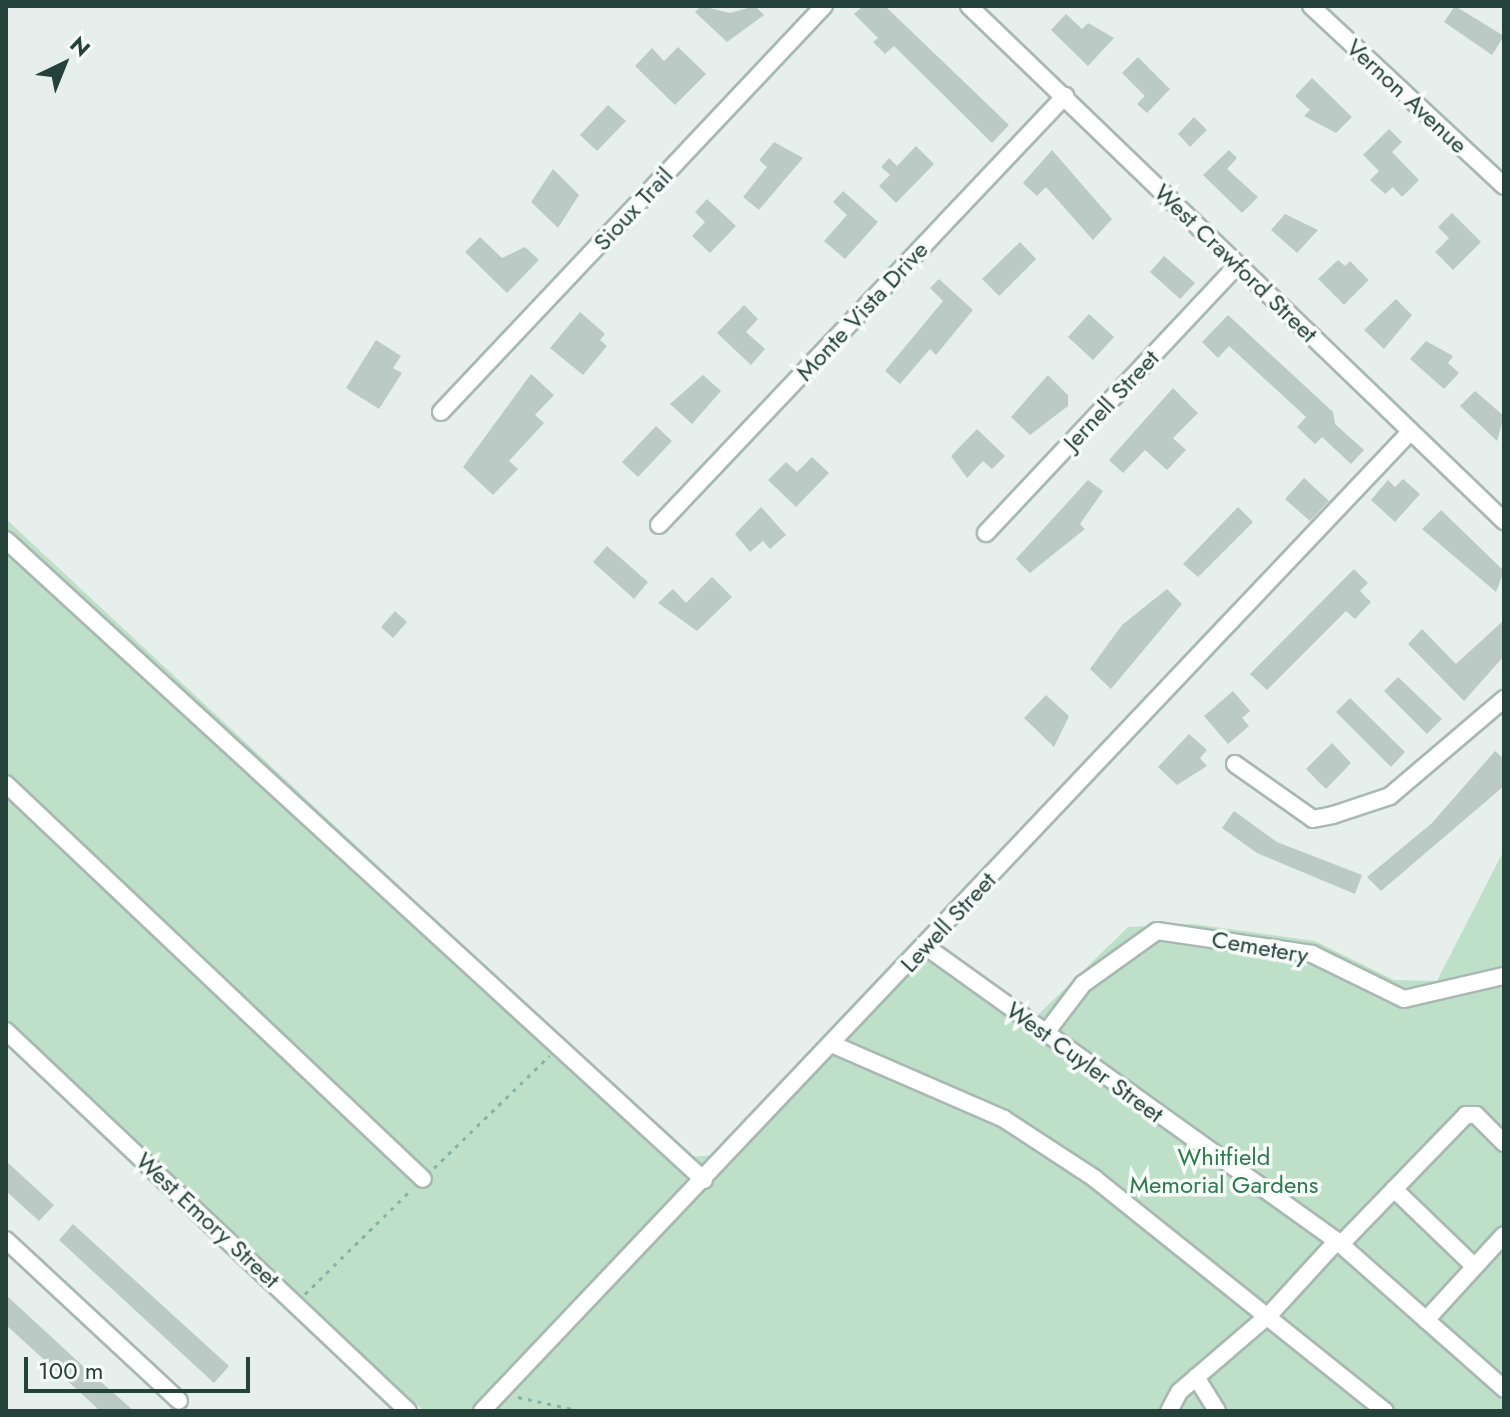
<!DOCTYPE html>
<style>
body{margin:0}
#map{position:relative;width:1510px;height:1417px;overflow:hidden;background:#e6efeb;font-family:Jost,sans-serif}
div>[style]{position:absolute}
.green>*{inset:0;background:#bfe0c8}
.building>*{inset:0;background:#bbcac4}
.path>*{height:3px;margin-top:-1.5px;transform-origin:0;background:repeating-linear-gradient(90deg,#86b3a5 0 4px,transparent 0 10px)}
.roads{filter:drop-shadow(2px 0 #a8b8b2) drop-shadow(-2px 0 #a8b8b2) drop-shadow(0 2px #a8b8b2) drop-shadow(0 -2px #a8b8b2)}
.minor>*{height:16px;margin:-8px;padding:0 8px;transform-origin:8px;border-radius:8px;background:#fff}
span{translate:-50% -50%;white-space:nowrap;text-align:center;line-height:1.15;-webkit-text-stroke:7px #f7fbf9;paint-order:stroke}
.street-label{font-size:24px;color:#24423a}
.park-label{font-size:24px;color:#2d7a4b}
.frame{position:absolute;inset:0;border:8px solid #24423a;pointer-events:none}
.north{position:absolute;left:24px;top:24px;width:80px;height:80px;-webkit-text-stroke:6px #f7fbf9;paint-order:stroke;rotate:43deg;font-size:22px;font-weight:700;line-height:32px;text-align:center;color:#24423a}
.north::after{content:'';display:block;margin:auto;width:28px;height:36px;background:#24423a;clip-path:polygon(50% 0,100% 100%,50% 72%,0 100%)}
.scale{position:absolute;left:24px;top:1357px;width:226px;height:36px;box-sizing:border-box;border:4px solid #24423a;border-top:0;padding-left:10px;font-size:24px;line-height:28px;white-space:nowrap;color:#24423a;-webkit-text-stroke:6px #f7fbf9;paint-order:stroke}
</style>
<div id="map">
<div class="green">
<div style="clip-path:polygon(6px 519px,690px 1157px,715px 1155px,922px 935px,1037px 1016px,1128px 927px,1193px 924px,1315px 941px,1394px 980px,1437px 981px,1504px 850px,1504px 1411px,424px 1411px,6px 1026px)"></div>
</div>
<div class="building">
<div style="clip-path:polygon(701px 6px,730px 13px,755px 6px,764px 15px,727px 42px,695px 12px)"></div>
<div style="clip-path:polygon(863px 6px,885px 6px,1009px 125px,992px 143px,894px 46px,885px 54px,873px 42px,878px 38px,854px 14px)"></div>
<div style="clip-path:polygon(1455px 6px,1504px 36px,1492px 55px,1444px 22px)"></div>
<div style="clip-path:polygon(1066px 14px,1082px 29px,1088px 23px,1114px 38px,1088px 66px,1051px 30px)"></div>
<div style="clip-path:polygon(678px 47px,706px 74px,675px 105px,635px 66px,652px 48px,664px 61px)"></div>
<div style="clip-path:polygon(1138px 57px,1170px 89px,1147px 113px,1137px 104px,1145px 96px,1122px 73px)"></div>
<div style="clip-path:polygon(1312px 78px,1352px 117px,1336px 133px,1304px 116px,1310px 110px,1295px 96px)"></div>
<div style="clip-path:polygon(608px 105px,626px 121px,597px 151px,580px 135px)"></div>
<div style="clip-path:polygon(1194px 117px,1207px 130px,1190px 147px,1178px 134px)"></div>
<div style="clip-path:polygon(1389px 129px,1402px 142px,1392px 152px,1419px 180px,1402px 197px,1393px 187px,1385px 194px,1370px 180px,1379px 171px,1363px 155px)"></div>
<div style="clip-path:polygon(774px 142px,803px 158px,759px 210px,743px 197px,767px 167px,759px 160px)"></div>
<div style="clip-path:polygon(916px 146px,934px 164px,896px 203px,879px 186px,890px 175px,881px 167px,889px 158px,897px 166px)"></div>
<div style="clip-path:polygon(1052px 150px,1112px 219px,1093px 240px,1046px 187px,1037px 196px,1023px 183px)"></div>
<div style="clip-path:polygon(1229px 150px,1237px 158px,1227px 169px,1258px 197px,1242px 213px,1203px 175px)"></div>
<div style="clip-path:polygon(553px 169px,579px 195px,558px 228px,531px 202px)"></div>
<div style="clip-path:polygon(843px 191px,878px 222px,845px 259px,824px 241px,847px 215px,833px 202px)"></div>
<div style="clip-path:polygon(707px 199px,736px 226px,710px 253px,692px 236px,705px 222px,695px 212px)"></div>
<div style="clip-path:polygon(1452px 213px,1481px 242px,1453px 270px,1435px 252px,1449px 238px,1438px 227px)"></div>
<div style="clip-path:polygon(1285px 214px,1318px 230px,1297px 253px,1271px 230px)"></div>
<div style="clip-path:polygon(480px 237px,502px 258px,525px 247px,539px 260px,507px 293px,465px 252px)"></div>
<div style="clip-path:polygon(1020px 242px,1036px 259px,999px 296px,982px 279px)"></div>
<div style="clip-path:polygon(1164px 256px,1195px 283px,1180px 299px,1150px 272px)"></div>
<div style="clip-path:polygon(1338px 260px,1345px 266px,1350px 261px,1369px 280px,1344px 305px,1318px 279px)"></div>
<div style="clip-path:polygon(939px 279px,973px 310px,936px 355px,930px 349px,900px 384px,885px 371px,943px 301px,930px 288px)"></div>
<div style="clip-path:polygon(1396px 299px,1412px 315px,1384px 349px,1364px 330px)"></div>
<div style="clip-path:polygon(744px 305px,758px 319px,746px 332px,765px 349px,751px 365px,717px 333px)"></div>
<div style="clip-path:polygon(580px 312px,605px 334px,600px 340px,607px 346px,583px 375px,550px 348px)"></div>
<div style="clip-path:polygon(1089px 314px,1114px 337px,1093px 360px,1068px 337px)"></div>
<div style="clip-path:polygon(1228px 315px,1333px 412px,1335px 424px,1364px 450px,1351px 464px,1322px 437px,1315px 444px,1297px 427px,1306px 417px,1229px 346px,1218px 358px,1202px 342px)"></div>
<div style="clip-path:polygon(376px 340px,401px 356px,393px 368px,402px 373px,379px 409px,346px 388px)"></div>
<div style="clip-path:polygon(1426px 341px,1453px 356px,1448px 363px,1459px 373px,1444px 389px,1410px 359px)"></div>
<div style="clip-path:polygon(531px 374px,554px 395px,535px 415px,544px 423px,509px 461px,518px 469px,493px 495px,463px 467px)"></div>
<div style="clip-path:polygon(703px 375px,721px 391px,692px 424px,670px 404px)"></div>
<div style="clip-path:polygon(1048px 375px,1068px 395px,1068px 406px,1030px 435px,1011px 417px)"></div>
<div style="clip-path:polygon(1173px 388px,1198px 413px,1173px 438px,1186px 450px,1167px 470px,1145px 450px,1123px 473px,1109px 460px)"></div>
<div style="clip-path:polygon(1475px 391px,1504px 416px,1497px 441px,1460px 406px)"></div>
<div style="clip-path:polygon(656px 426px,672px 441px,638px 477px,622px 462px)"></div>
<div style="clip-path:polygon(977px 429px,1005px 456px,992px 469px,983px 461px,967px 478px,951px 456px)"></div>
<div style="clip-path:polygon(812px 457px,829px 473px,796px 507px,768px 480px,786px 462px,797px 472px)"></div>
<div style="clip-path:polygon(1304px 478px,1329px 501px,1310px 521px,1285px 499px)"></div>
<div style="clip-path:polygon(1403px 479px,1420px 494px,1395px 522px,1371px 500px,1388px 480px,1395px 487px)"></div>
<div style="clip-path:polygon(1088px 480px,1103px 491px,1080px 524px,1085px 529px,1030px 573px,1016px 559px)"></div>
<div style="clip-path:polygon(761px 507px,786px 535px,770px 549px,763px 541px,750px 552px,735px 534px)"></div>
<div style="clip-path:polygon(1238px 507px,1253px 522px,1198px 577px,1183px 564px)"></div>
<div style="clip-path:polygon(1441px 510px,1504px 571px,1496px 592px,1422px 529px)"></div>
<div style="clip-path:polygon(607px 546px,648px 582px,634px 599px,593px 562px)"></div>
<div style="clip-path:polygon(1354px 569px,1368px 583px,1360px 591px,1371px 602px,1355px 619px,1346px 611px,1267px 690px,1250px 674px)"></div>
<div style="clip-path:polygon(712px 577px,732px 597px,697px 631px,658px 603px,673px 589px,686px 603px)"></div>
<div style="clip-path:polygon(1167px 589px,1182px 604px,1111px 689px,1090px 669px,1122px 625px)"></div>
<div style="clip-path:polygon(395px 611px,407px 622px,393px 638px,381px 627px)"></div>
<div style="clip-path:polygon(1504px 620px,1504px 656px,1464px 701px,1408px 644px,1422px 629px,1456px 664px)"></div>
<div style="clip-path:polygon(1398px 677px,1442px 719px,1427px 734px,1384px 691px)"></div>
<div style="clip-path:polygon(1233px 691px,1250px 711px,1242px 718px,1249px 726px,1228px 744px,1204px 716px)"></div>
<div style="clip-path:polygon(1046px 695px,1069px 716px,1054px 747px,1024px 718px)"></div>
<div style="clip-path:polygon(1350px 698px,1405px 752px,1391px 767px,1336px 712px)"></div>
<div style="clip-path:polygon(1189px 734px,1207px 750px,1200px 758px,1207px 766px,1177px 785px,1158px 767px)"></div>
<div style="clip-path:polygon(1332px 743px,1351px 763px,1326px 789px,1306px 769px)"></div>
<div style="clip-path:polygon(1495px 751px,1504px 759px,1504px 786px,1381px 891px,1367px 877px,1432px 823px)"></div>
<div style="clip-path:polygon(1234px 811px,1277px 842px,1362px 875px,1355px 894px,1257px 853px,1222px 828px)"></div>
<div style="clip-path:polygon(6px 1161px,54px 1205px,39px 1221px,6px 1191px)"></div>
<div style="clip-path:polygon(73px 1224px,229px 1366px,214px 1383px,59px 1240px)"></div>
<div style="clip-path:polygon(6px 1295px,84px 1367px,134px 1411px,100px 1411px,83px 1395px,6px 1325px)"></div>
</div>
<div class="path">
<div style="left:434px;top:1168px;width:161px;rotate:-44.2deg"></div>
<div style="left:305px;top:1294px;width:148px;rotate:-44.5deg"></div>
<div style="left:518px;top:1397px;width:65px;rotate:12.5deg"></div>
</div>
<div class="roads">
<div class="minor">
<div style="left:969px;top:6px;width:743px;rotate:43.91deg"></div>
<div style="left:1311px;top:6px;width:264px;rotate:43deg"></div>
<div style="left:441px;top:412px;width:558px;rotate:-46.67deg"></div>
<div style="left:659px;top:525px;width:591px;rotate:-46.58deg"></div>
<div style="left:986px;top:533px;width:366px;rotate:-46.8deg"></div>
<div style="left:6px;top:540px;width:947px;rotate:42.52deg"></div>
<div style="left:1235px;top:764px;width:95px;rotate:35.2deg"></div>
<div style="left:1313px;top:819px;width:20px;rotate:-11deg"></div>
<div style="left:1333px;top:815px;width:60px;rotate:-18.4deg"></div>
<div style="left:1390px;top:796px;width:150px;rotate:-40.4deg"></div>
<div style="left:6px;top:784px;width:574px;rotate:43.45deg"></div>
<div style="left:925px;top:946px;width:507px;rotate:35.6deg"></div>
<div style="left:1337px;top:1241px;width:223px;rotate:41.5deg"></div>
<div style="left:6px;top:1031px;width:553px;rotate:43.39deg"></div>
<div style="left:1045px;top:1034px;width:63px;rotate:-52.8deg"></div>
<div style="left:1083px;top:984px;width:91px;rotate:-35.6deg"></div>
<div style="left:1157px;top:931px;width:157px;rotate:8.4deg"></div>
<div style="left:1312px;top:954px;width:102px;rotate:26.1deg"></div>
<div style="left:1404px;top:999px;width:103px;rotate:-13deg"></div>
<div style="left:834px;top:1045px;width:185px;rotate:23.5deg"></div>
<div style="left:1004px;top:1119px;width:108px;rotate:33.2deg"></div>
<div style="left:1094px;top:1178px;width:373px;rotate:38.7deg"></div>
<div style="left:1394px;top:1189px;width:112px;rotate:43.9deg"></div>
<div style="left:6px;top:1240px;width:236px;rotate:42.9deg"></div>
<div style="left:1341px;top:1244px;width:180px;rotate:-45.9deg"></div>
<div style="left:1466px;top:1115px;width:10px"></div>
<div style="left:1476px;top:1115px;width:40px;rotate:45deg"></div>
<div style="left:1426px;top:1320px;width:115px;rotate:-47.5deg"></div>
<div style="left:1196px;top:1377px;width:40px;rotate:58deg"></div>
<div style="left:482px;top:1411px;width:1350px;rotate:-46.53deg"></div>
<div style="left:1169px;top:1411px;width:21px;rotate:-62deg"></div>
<div style="left:1179px;top:1392px;width:120px;rotate:-40.6deg"></div>
<div style="left:1270px;top:1314px;width:99px;rotate:-47.5deg"></div>
</div>
</div>
<div class="street-label">
<span style="left:1407px;top:96px;rotate:43deg">Vernon Avenue</span>
<span style="left:633px;top:209px;rotate:-47deg">Sioux Trail</span>
<span style="left:1236px;top:263px;rotate:44deg">West Crawford Street</span>
<span style="left:862px;top:311px;rotate:-47deg">Monte Vista Drive</span>
<span style="left:1111px;top:400px;rotate:-47deg">Jernell Street</span>
<span style="left:948px;top:922px;rotate:-47deg">Lewell Street</span>
<span style="left:1260px;top:947px;rotate:10deg">Cemetery</span>
<span style="left:1085px;top:1062px;rotate:36deg">West Cuyler Street</span>
<span style="left:208px;top:1220px;rotate:43deg">West Emory Street</span>
</div>
<div class="park-label">
<span style="left:1224px;top:1171px">Whitfield<br>Memorial Gardens</span>
</div>
<div class="frame"></div>
<div class="north">N</div>
<div class="scale">100 m</div>
</div>
